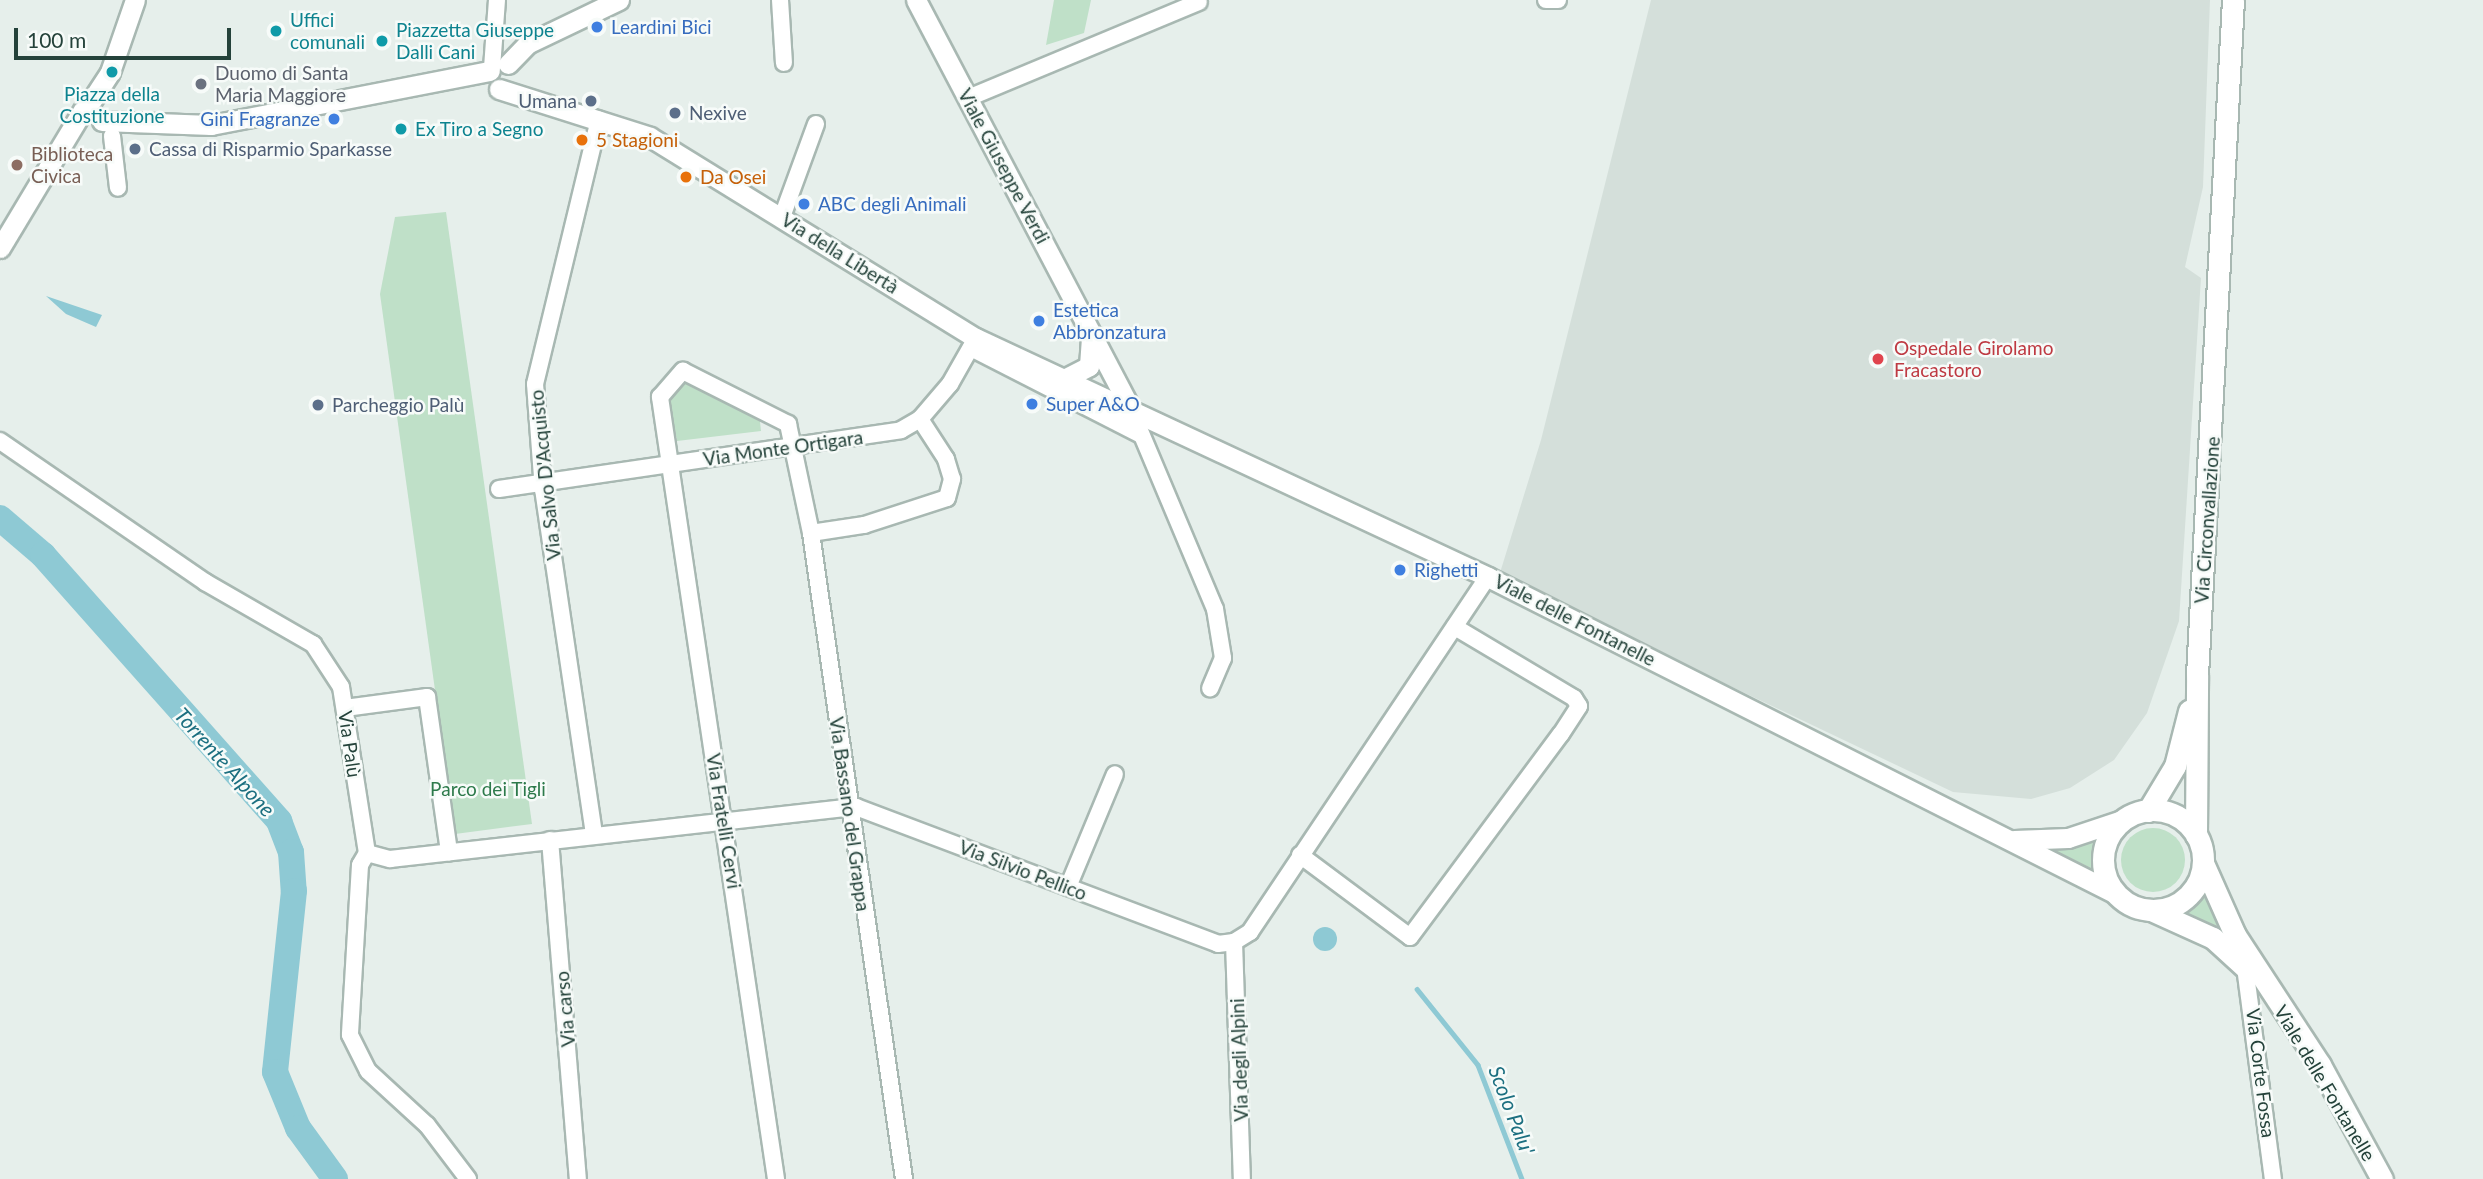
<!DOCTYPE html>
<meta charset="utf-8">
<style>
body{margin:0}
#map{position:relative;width:2483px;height:1179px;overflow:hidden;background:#e6efeb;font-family:Lato,sans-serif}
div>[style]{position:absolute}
.built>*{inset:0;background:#d4dfda}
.green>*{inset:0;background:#bfe0c8}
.round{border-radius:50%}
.water>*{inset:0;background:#8ec9d4}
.stream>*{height:4.5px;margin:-2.25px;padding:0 2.25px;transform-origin:2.25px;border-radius:2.25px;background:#8ec9d4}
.river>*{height:26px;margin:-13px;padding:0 13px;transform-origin:13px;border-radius:13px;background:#8ec9d4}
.roads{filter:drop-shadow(2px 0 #a8b8b2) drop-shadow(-2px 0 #a8b8b2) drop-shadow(0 2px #a8b8b2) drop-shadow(0 -2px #a8b8b2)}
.minor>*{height:16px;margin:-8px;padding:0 8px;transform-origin:8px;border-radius:8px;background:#fff}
.tertiary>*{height:19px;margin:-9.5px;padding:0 9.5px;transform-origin:9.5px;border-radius:9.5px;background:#fff}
.secondary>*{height:21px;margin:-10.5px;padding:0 10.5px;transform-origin:10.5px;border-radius:10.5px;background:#fff}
.secondary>.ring{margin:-10.5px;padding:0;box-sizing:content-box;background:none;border:21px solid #fff;border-radius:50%}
.dots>*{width:19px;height:19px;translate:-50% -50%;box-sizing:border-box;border:4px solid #f7fbf9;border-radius:50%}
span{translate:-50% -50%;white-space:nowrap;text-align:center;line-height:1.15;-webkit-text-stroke:5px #f7fbf9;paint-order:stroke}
.culture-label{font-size:19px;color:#0d838f}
.left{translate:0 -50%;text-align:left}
.shop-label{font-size:19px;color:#366cbe}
.right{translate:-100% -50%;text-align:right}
.worship-label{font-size:19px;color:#5b616d}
.service-label{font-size:19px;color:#4e5e75}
.food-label{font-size:19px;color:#c56008}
.education-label{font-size:19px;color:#785e54}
.street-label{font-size:19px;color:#24423a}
.health-label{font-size:19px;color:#be3a42}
.park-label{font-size:19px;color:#2d7a4b}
.water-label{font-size:21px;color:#1c6f80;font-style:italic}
.scale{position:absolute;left:14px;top:28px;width:217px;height:32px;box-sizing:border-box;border:4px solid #24423a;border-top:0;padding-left:9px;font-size:21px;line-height:24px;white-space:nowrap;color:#24423a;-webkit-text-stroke:5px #f7fbf9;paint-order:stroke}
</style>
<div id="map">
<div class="built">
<div style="clip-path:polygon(1651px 0,2210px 0,2203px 187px,2185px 267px,2201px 278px,2179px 621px,2147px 713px,2114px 760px,2070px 788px,2031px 799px,1953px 792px,1499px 576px,1541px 440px)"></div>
</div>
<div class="green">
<div style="clip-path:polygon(1054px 0,1091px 0,1084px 33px,1046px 45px)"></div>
<div style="clip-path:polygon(446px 212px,532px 824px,455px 834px,380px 294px,395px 217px)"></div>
<div style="clip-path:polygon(686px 377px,759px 413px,761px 431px,677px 441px,668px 395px)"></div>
<div class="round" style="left:2121px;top:828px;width:64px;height:64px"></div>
<div style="clip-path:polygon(2093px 841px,2093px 873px,2040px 848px)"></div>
<div style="clip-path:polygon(2209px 890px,2244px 957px,2183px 914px)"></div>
</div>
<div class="water">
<div style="clip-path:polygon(46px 296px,102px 315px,96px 327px,66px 314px)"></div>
<div class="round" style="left:1313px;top:927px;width:24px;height:24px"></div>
</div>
<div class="stream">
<div style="left:1417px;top:989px;width:97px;rotate:51.2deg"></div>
<div style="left:1478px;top:1065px;width:122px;rotate:68.9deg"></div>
</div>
<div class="river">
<div style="left:0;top:518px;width:57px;rotate:40.7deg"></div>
<div style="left:43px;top:555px;width:356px;rotate:48.4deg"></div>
<div style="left:279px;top:821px;width:33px;rotate:69deg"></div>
<div style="left:291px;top:852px;width:39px;rotate:86deg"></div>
<div style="left:294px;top:891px;width:182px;rotate:96deg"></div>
<div style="left:275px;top:1072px;width:61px;rotate:67.7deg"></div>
<div style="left:298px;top:1128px;width:63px;rotate:54deg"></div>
</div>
<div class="roads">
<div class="minor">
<div style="left:780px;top:0;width:63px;rotate:86.4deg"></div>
<div style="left:1546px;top:0;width:12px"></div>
<div style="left:492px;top:68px;width:68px;rotate:-85.8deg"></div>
<div style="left:968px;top:98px;width:250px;rotate:-22.6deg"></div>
<div style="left:112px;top:136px;width:52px;rotate:83.4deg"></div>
<div style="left:782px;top:217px;width:99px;rotate:-69.9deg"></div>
<div style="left:971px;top:348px;width:189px;rotate:27.1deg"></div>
<div style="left:1133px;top:414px;width:212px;rotate:67.2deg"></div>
<div style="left:1215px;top:609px;width:50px;rotate:80.7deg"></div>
<div style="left:1223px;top:658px;width:33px;rotate:113deg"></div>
<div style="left:0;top:441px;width:249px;rotate:34.5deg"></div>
<div style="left:205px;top:582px;width:125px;rotate:29.9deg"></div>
<div style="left:313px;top:644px;width:51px;rotate:56.9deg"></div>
<div style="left:341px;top:687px;width:168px;rotate:81.1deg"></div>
<div style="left:499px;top:489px;width:406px;rotate:-8.3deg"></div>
<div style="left:901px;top:430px;width:22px;rotate:-30deg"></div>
<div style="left:920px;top:419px;width:46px;rotate:-49.4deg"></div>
<div style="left:950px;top:384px;width:53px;rotate:-60.5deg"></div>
<div style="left:811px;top:533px;width:54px;rotate:-8.6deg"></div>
<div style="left:864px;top:525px;width:87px;rotate:-18deg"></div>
<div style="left:947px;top:498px;width:20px;rotate:-75deg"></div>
<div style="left:952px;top:479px;width:21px;rotate:-107deg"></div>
<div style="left:946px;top:459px;width:48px;rotate:-123deg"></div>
<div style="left:345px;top:708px;width:83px;rotate:-7.6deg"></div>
<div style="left:427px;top:697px;width:157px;rotate:81.9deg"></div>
<div style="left:594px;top:834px;width:348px;rotate:-98.4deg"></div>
<div style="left:543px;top:490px;width:106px;rotate:-94.3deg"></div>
<div style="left:535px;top:384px;width:272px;rotate:-76.4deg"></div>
<div style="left:550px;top:840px;width:340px;rotate:85.3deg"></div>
<div style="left:367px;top:853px;width:24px;rotate:15deg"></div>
<div style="left:390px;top:859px;width:469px;rotate:-6.4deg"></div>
<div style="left:856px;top:807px;width:387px;rotate:20.7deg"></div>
<div style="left:1218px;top:944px;width:16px;rotate:-7deg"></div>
<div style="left:1234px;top:942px;width:19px;rotate:-32deg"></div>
<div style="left:1250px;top:932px;width:427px;rotate:-56.2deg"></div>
<div style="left:367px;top:853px;width:14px;rotate:120deg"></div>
<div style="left:360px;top:865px;width:170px;rotate:93.4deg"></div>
<div style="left:350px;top:1035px;width:40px;rotate:63.4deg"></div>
<div style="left:368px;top:1071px;width:80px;rotate:42.5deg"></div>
<div style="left:427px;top:1125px;width:68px;rotate:52.8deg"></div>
<div style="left:1300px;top:855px;width:137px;rotate:36.7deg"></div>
<div style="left:1410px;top:937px;width:253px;rotate:-53.4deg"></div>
<div style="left:1561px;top:734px;width:33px;rotate:-57deg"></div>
<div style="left:1579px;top:706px;width:9px;rotate:-122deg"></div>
<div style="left:1574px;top:698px;width:139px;rotate:-149.2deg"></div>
<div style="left:1068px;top:887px;width:122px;rotate:-67.4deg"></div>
<div style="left:1234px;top:942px;width:237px;rotate:88.1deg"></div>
<div style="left:2245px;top:967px;width:214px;rotate:82.5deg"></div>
<div style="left:776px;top:1179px;width:791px;rotate:-98.44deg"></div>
<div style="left:660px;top:397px;width:35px;rotate:-49deg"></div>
<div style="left:683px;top:371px;width:118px;rotate:26.8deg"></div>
<div style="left:788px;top:424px;width:111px;rotate:78.1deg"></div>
<div style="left:811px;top:533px;width:653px;rotate:81.81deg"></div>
</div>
<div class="tertiary">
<div style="left:916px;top:0;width:467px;rotate:62.3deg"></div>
<div style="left:508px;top:64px;width:28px;rotate:-46deg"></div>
<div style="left:527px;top:44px;width:102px;rotate:-25.6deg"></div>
<div style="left:499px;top:89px;width:158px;rotate:17.6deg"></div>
<div style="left:650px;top:137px;width:383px;rotate:31.7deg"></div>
<div style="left:976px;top:338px;width:565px;rotate:25.02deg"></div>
<div style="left:1488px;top:577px;width:703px;rotate:26.78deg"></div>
<div style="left:92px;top:100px;width:33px;rotate:-57deg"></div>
<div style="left:110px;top:72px;width:76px;rotate:-70.9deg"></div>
<div style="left:102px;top:121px;width:109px;rotate:2.1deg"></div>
<div style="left:211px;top:125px;width:284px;rotate:-11deg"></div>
<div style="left:0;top:248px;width:161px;rotate:-59deg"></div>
<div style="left:1064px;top:379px;width:28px;rotate:-27deg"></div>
<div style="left:1089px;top:366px;width:28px;rotate:-86deg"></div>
<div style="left:2014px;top:840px;width:54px;rotate:-2.1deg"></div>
<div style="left:2068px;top:838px;width:60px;rotate:-18.4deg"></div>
</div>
<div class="secondary">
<div class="ring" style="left:2103px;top:810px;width:79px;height:79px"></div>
<div style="left:2148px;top:811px;width:52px;rotate:-59deg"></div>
<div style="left:2175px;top:766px;width:57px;rotate:-75.7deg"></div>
<div style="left:2196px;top:835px;width:160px;rotate:-89.6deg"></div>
<div style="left:2197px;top:675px;width:676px;rotate:-86.95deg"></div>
<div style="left:2203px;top:863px;width:79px;rotate:66deg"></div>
<div style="left:2235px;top:935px;width:155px;rotate:56.8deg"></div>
<div style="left:2320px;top:1065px;width:130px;rotate:61.5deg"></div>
<div style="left:2151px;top:910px;width:68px;rotate:24.3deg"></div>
<div style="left:2213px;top:938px;width:46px;rotate:42.4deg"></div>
</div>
</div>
<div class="dots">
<div style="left:597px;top:27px;background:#3f7fe0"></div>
<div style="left:276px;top:31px;background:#0f9aa8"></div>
<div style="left:382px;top:41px;background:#0f9aa8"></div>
<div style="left:112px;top:72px;background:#0f9aa8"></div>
<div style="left:201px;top:84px;background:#6b7280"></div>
<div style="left:591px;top:101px;background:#5c6f8a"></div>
<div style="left:675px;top:113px;background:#5c6f8a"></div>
<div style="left:334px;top:119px;background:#3f7fe0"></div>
<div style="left:401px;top:129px;background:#0f9aa8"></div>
<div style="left:582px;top:140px;background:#e8710a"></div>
<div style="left:135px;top:149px;background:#5c6f8a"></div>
<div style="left:17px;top:165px;background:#8d6e63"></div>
<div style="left:686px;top:177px;background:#e8710a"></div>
<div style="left:804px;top:204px;background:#3f7fe0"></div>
<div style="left:1039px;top:321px;background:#3f7fe0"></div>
<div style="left:1878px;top:359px;background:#e0444e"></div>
<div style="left:1032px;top:404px;background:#3f7fe0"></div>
<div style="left:318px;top:405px;background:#5c6f8a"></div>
<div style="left:1400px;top:570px;background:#3f7fe0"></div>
</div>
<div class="culture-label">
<span class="left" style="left:290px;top:31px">Uffici<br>comunali</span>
<span class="left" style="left:396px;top:41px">Piazzetta Giuseppe<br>Dalli Cani</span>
<span style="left:112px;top:105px">Piazza della<br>Costituzione</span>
<span class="left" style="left:415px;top:129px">Ex Tiro a Segno</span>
</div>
<div class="shop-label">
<span class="left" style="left:611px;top:27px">Leardini Bici</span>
<span class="right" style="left:320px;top:119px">Gini Fragranze</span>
<span class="left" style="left:818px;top:204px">ABC degli Animali</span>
<span class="left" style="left:1053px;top:321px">Estetica<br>Abbronzatura</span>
<span class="left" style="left:1046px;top:404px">Super A&amp;O</span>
<span class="left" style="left:1414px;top:570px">Righetti</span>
</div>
<div class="worship-label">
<span class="left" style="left:215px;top:84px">Duomo di Santa<br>Maria Maggiore</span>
</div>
<div class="service-label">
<span class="right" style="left:577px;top:101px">Umana</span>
<span class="left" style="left:689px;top:113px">Nexive</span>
<span class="left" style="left:149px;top:149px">Cassa di Risparmio Sparkasse</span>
<span class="left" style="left:332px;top:405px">Parcheggio Palù</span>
</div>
<div class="food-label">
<span class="left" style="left:596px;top:140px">5 Stagioni</span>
<span class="left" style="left:700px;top:177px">Da Osei</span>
</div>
<div class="education-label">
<span class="left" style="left:31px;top:165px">Biblioteca<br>Civica</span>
</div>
<div class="street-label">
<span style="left:1004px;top:166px;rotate:62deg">Viale Giuseppe Verdi</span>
<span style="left:840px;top:253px;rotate:32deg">Via della Libertà</span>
<span style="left:783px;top:448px;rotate:-8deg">Via Monte Ortigara</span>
<span style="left:545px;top:475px;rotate:-96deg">Via Salvo D'Acquisto</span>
<span style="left:2207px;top:520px;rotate:-86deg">Via Circonvallazione</span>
<span style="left:1575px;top:620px;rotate:27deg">Viale delle Fontanelle</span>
<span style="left:350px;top:744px;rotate:82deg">Via Palù</span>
<span style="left:850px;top:814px;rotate:82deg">Via Bassano del Grappa</span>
<span style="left:724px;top:821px;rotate:81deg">Via Fratelli Cervi</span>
<span style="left:1023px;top:870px;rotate:21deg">Via Silvio Pellico</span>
<span style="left:565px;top:1009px;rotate:-95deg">Via carso</span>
<span style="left:1239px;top:1060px;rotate:-92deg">Via degli Alpini</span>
<span style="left:2261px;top:1073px;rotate:83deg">Via Corte Fossa</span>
<span style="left:2325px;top:1083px;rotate:59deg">Viale delle Fontanelle</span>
</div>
<div class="health-label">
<span class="left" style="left:1894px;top:359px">Ospedale Girolamo<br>Fracastoro</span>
</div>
<div class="park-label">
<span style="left:488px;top:789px">Parco dei Tigli</span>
</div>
<div class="water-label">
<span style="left:225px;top:762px;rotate:48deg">Torrente Alpone</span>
<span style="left:1512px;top:1110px;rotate:69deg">Scolo Palu'</span>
</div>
<div class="scale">100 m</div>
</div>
